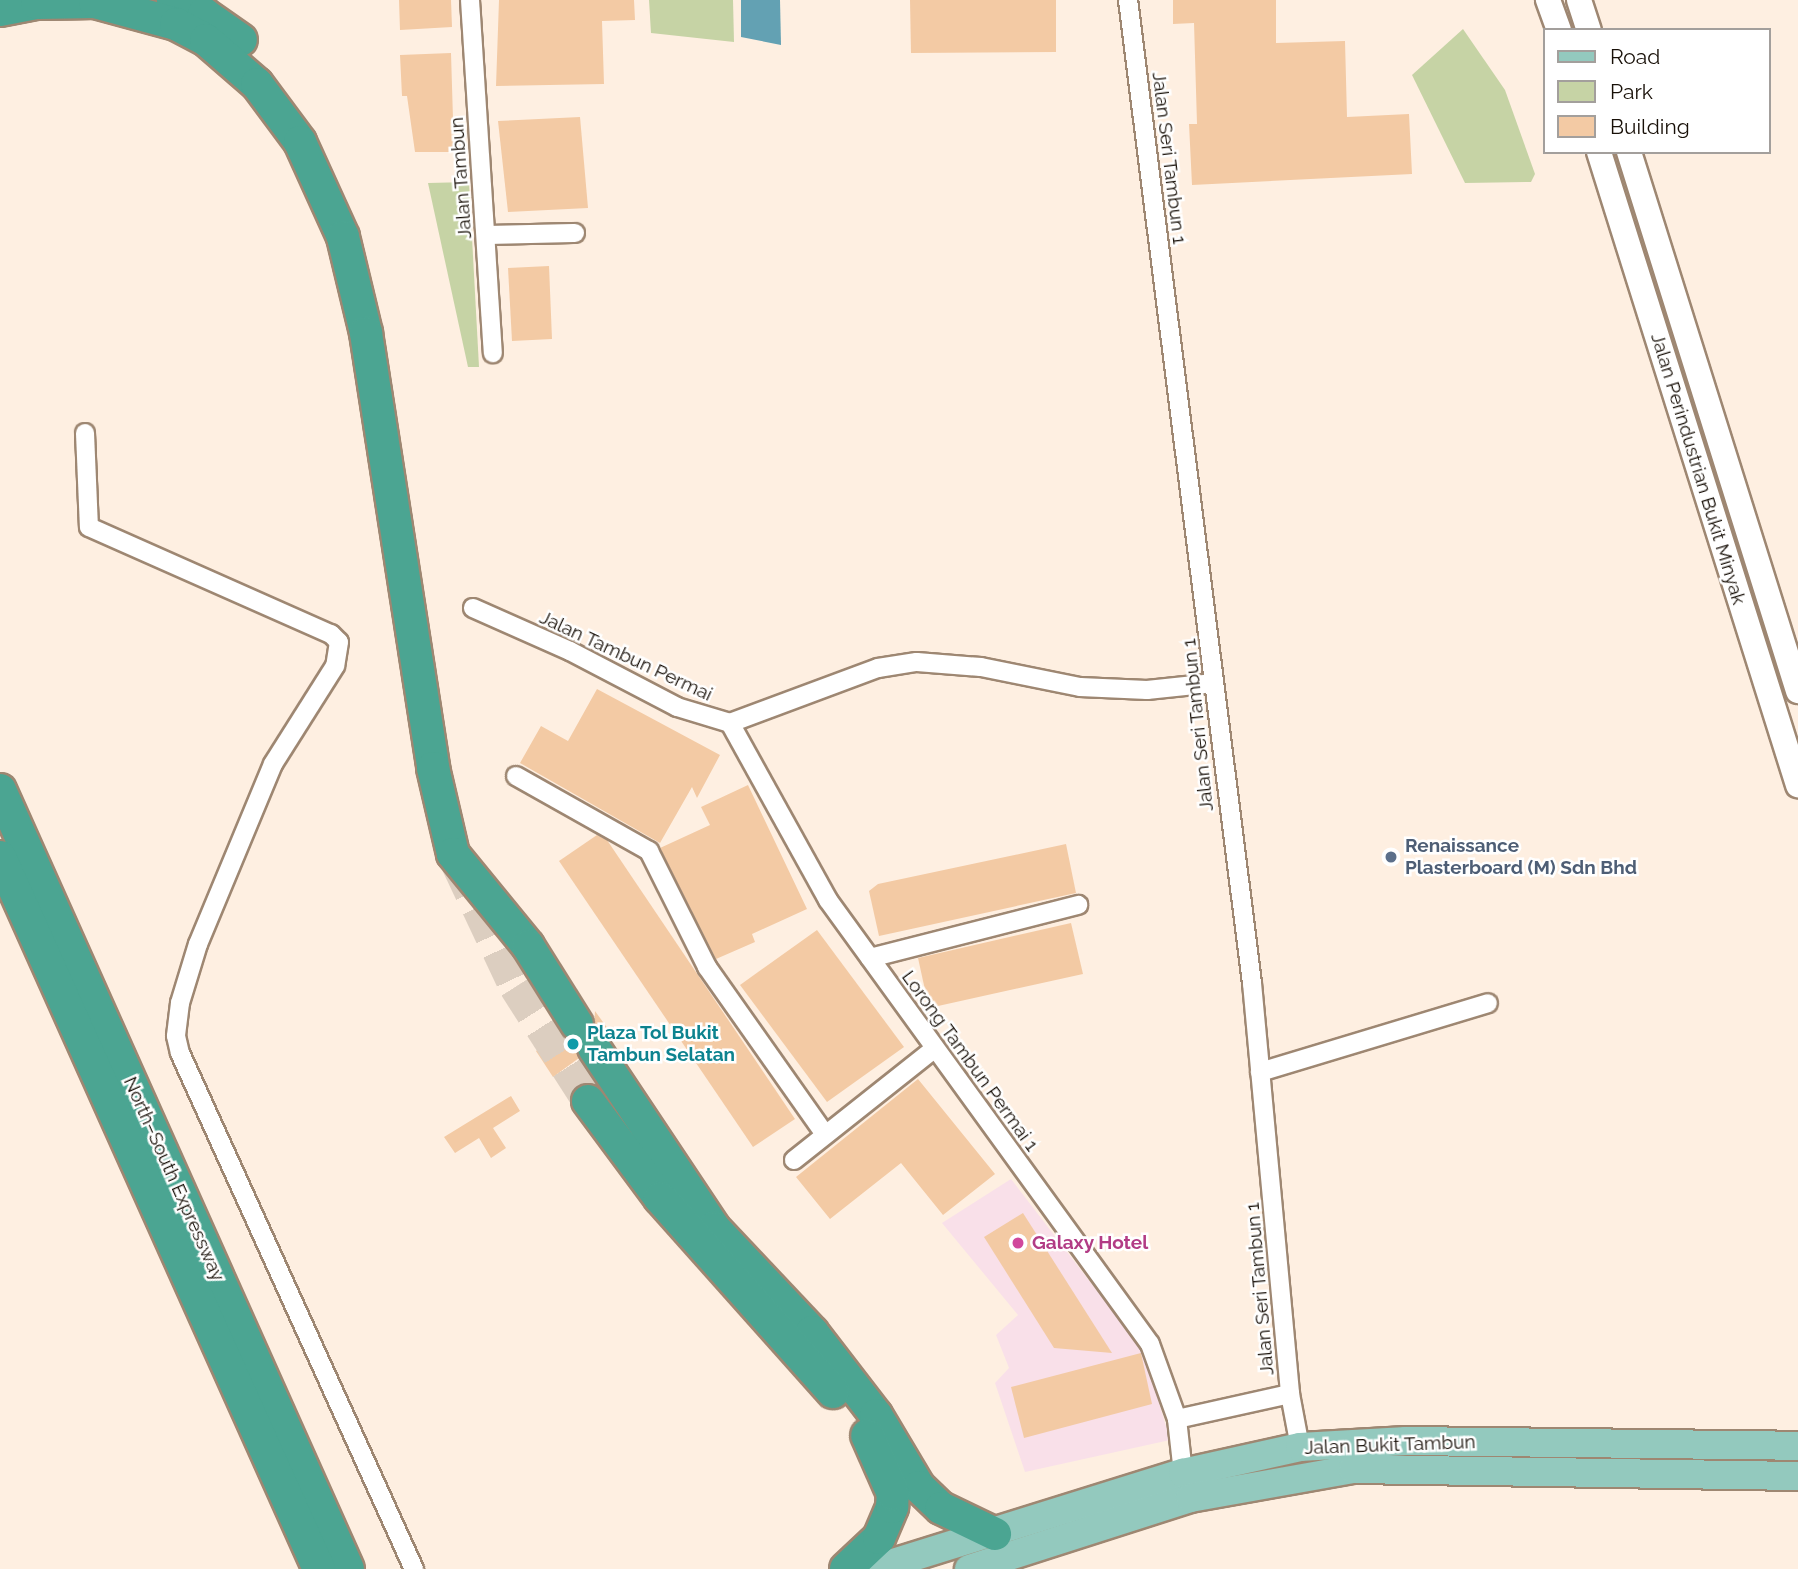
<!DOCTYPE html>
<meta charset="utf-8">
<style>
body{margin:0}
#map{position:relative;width:1798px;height:1569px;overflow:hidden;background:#feefe1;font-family:Raleway,sans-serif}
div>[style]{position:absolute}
.commercial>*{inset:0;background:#f9e0e9}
.green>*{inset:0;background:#c6d3a5}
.water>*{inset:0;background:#63a1b3}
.building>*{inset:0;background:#f3caa4}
.motorway-tunnel>*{height:32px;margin-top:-16px;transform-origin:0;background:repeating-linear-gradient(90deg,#dccec0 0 32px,transparent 0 48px)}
.roads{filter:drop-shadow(2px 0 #9e8772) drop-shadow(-2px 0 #9e8772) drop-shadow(0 2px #9e8772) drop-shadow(0 -2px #9e8772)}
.minor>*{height:18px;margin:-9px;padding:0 9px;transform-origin:9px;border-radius:9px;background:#fff}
.secondary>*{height:24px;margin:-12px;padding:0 12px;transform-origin:12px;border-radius:12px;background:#fff}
.primary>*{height:28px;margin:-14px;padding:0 14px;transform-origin:14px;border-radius:14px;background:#93c9be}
.motorway>*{height:32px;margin:-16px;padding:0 16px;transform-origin:16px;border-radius:16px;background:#4ba592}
.dots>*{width:19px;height:19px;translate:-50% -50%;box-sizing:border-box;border:4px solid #fff;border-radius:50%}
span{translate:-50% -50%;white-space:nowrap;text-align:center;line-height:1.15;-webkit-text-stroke:5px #fff;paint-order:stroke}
.street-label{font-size:19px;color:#181008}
.service-label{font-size:19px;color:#4e5e75;font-weight:700}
.left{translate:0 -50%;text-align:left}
.culture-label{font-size:19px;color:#0d838f;font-weight:700}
.hotel-label{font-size:19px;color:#b23c85;font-weight:700}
.legend{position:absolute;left:1543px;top:28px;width:228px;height:126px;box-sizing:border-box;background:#fff;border:2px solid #a39f9c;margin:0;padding:9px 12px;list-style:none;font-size:21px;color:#181008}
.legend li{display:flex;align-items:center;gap:14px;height:35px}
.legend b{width:35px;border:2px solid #a39f9c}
</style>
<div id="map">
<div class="commercial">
<div style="clip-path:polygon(1011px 1179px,1144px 1352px,1170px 1440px,1025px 1472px,995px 1383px,1009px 1368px,996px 1335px,1018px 1315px,942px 1223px)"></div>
</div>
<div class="green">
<div style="clip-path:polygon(649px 0,733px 0,734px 42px,651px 33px)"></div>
<div style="clip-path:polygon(1463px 29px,1505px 90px,1535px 174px,1531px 182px,1465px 183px,1412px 75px)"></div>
<div style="clip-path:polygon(469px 182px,479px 367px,468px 367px,428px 183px)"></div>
</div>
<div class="water">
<div style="clip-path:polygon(741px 0,780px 0,781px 45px,741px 37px)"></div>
</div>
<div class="building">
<div style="clip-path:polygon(399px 0,451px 0,452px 27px,400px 30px)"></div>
<div style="clip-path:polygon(499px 0,634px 0,635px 20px,602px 21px,604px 84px,496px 86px)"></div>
<div style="clip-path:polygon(910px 0,1056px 0,1056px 52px,911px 53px)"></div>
<div style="clip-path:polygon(1173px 0,1276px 0,1276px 43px,1345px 41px,1347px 117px,1409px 114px,1412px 174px,1192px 185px,1189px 124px,1197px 124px,1194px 23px,1173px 24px)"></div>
<div style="clip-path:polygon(451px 53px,454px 152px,415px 152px,407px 96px,402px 96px,400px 55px)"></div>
<div style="clip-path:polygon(580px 117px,588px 208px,508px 212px,498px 121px)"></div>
<div style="clip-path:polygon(549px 266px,552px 339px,512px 341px,508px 268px)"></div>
<div style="clip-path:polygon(597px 689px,720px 755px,697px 798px,692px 787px,660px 843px,520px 763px,541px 726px,568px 741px)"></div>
<div style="clip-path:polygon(748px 785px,807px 909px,752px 934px,755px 942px,716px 959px,660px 848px,710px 825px,701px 807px)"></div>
<div style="clip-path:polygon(597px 835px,607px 840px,795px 1119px,753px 1147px,559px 861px)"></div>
<div style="clip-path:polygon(1066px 844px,1076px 893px,879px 936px,869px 891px,878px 884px)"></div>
<div style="clip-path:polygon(1071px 923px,1083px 974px,929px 1008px,918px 958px)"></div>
<div style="clip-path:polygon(817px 930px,904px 1047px,827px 1102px,740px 985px)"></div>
<div style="clip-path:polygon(595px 1011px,613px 1036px,610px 1038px,594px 1030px)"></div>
<div style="clip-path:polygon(561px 1034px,577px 1042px,579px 1058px,553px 1077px,536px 1051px)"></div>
<div style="clip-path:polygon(918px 1079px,995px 1174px,943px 1215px,901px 1163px,830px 1219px,796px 1177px)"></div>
<div style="clip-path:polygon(511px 1096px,520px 1111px,493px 1128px,506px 1148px,491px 1158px,479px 1138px,455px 1153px,444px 1137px)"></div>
<div style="clip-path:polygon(1023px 1213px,1112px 1353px,1054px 1348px,984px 1237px)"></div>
<div style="clip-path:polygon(1141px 1353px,1152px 1404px,1024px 1438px,1011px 1387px)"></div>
</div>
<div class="motorway-tunnel">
<div style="left:457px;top:864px;width:136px;rotate:64.8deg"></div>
<div style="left:515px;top:987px;width:135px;rotate:57.4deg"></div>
</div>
<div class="roads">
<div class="minor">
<div style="left:470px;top:0;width:354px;rotate:86.3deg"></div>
<div style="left:1128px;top:0;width:991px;rotate:82.81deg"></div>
<div style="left:1252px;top:983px;width:413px;rotate:84.7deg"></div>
<div style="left:1290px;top:1394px;width:54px;rotate:79.3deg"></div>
<div style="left:486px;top:235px;width:89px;rotate:-1.3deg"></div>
<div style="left:85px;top:433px;width:94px;rotate:87.6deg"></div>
<div style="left:89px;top:527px;width:265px;rotate:23.9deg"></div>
<div style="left:331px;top:634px;width:11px;rotate:45deg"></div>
<div style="left:339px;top:642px;width:24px;rotate:99deg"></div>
<div style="left:335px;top:666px;width:116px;rotate:122.3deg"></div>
<div style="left:273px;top:764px;width:195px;rotate:112.6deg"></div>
<div style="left:198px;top:944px;width:62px;rotate:107deg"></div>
<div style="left:180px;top:1003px;width:33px;rotate:97deg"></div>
<div style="left:176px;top:1036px;width:17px;rotate:77deg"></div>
<div style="left:180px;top:1053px;width:567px;rotate:65.61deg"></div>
<div style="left:473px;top:608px;width:106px;rotate:23.9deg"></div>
<div style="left:570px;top:651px;width:121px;rotate:27.6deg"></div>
<div style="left:677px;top:707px;width:55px;rotate:16.8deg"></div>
<div style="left:730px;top:723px;width:158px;rotate:-20.4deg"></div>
<div style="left:878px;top:668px;width:39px;rotate:-9deg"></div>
<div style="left:917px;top:662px;width:64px;rotate:4.5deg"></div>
<div style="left:981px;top:667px;width:101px;rotate:11.4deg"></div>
<div style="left:1080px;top:687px;width:67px;rotate:2.6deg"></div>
<div style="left:1147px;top:690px;width:67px;rotate:-6deg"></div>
<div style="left:730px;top:723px;width:202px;rotate:61deg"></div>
<div style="left:828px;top:900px;width:548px;rotate:54.05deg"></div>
<div style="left:1150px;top:1344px;width:80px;rotate:70.2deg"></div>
<div style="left:1177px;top:1419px;width:54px;rotate:83.7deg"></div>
<div style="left:516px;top:776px;width:153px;rotate:29.4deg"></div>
<div style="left:649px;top:851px;width:130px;rotate:63.4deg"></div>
<div style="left:707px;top:967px;width:204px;rotate:54.8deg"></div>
<div style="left:870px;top:958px;width:215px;rotate:-14.3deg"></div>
<div style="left:1260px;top:1072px;width:238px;rotate:-16.8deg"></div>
<div style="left:794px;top:1160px;width:179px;rotate:-38.4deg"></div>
<div style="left:1177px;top:1419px;width:116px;rotate:-12.5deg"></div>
</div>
<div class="secondary">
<div style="left:1548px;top:0;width:32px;rotate:70deg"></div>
<div style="left:1579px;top:0;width:32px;rotate:72deg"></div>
<div style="left:1599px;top:152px;width:664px;rotate:72.55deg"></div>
<div style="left:1629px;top:152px;width:565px;rotate:72.59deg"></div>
</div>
<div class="primary">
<div style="left:874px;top:1569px;width:324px;rotate:-17.3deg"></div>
<div style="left:1183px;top:1473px;width:120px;rotate:-12.5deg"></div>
<div style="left:1300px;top:1447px;width:106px;rotate:-3.2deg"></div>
<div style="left:1406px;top:1441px;width:392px;rotate:0.7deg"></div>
<div style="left:969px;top:1569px;width:232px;rotate:-17.8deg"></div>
<div style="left:1190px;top:1498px;width:166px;rotate:-10.1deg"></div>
<div style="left:1353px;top:1469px;width:445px;rotate:0.9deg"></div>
</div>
<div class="motorway">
<div style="left:173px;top:0;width:34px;rotate:24deg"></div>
<div style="left:204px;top:14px;width:45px;rotate:35.1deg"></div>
<div style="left:0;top:10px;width:38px;rotate:-11deg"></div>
<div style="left:37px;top:3px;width:58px;rotate:-1deg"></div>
<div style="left:95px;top:2px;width:84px;rotate:15.2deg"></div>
<div style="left:176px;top:24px;width:34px;rotate:28deg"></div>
<div style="left:206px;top:40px;width:67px;rotate:40.8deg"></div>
<div style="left:257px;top:84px;width:72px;rotate:53.4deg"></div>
<div style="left:300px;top:142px;width:104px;rotate:65.6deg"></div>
<div style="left:343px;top:237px;width:99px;rotate:76.5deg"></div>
<div style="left:366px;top:333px;width:440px;rotate:81.2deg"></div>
<div style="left:433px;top:768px;width:88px;rotate:76.9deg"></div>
<div style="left:453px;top:854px;width:119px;rotate:50.8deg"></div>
<div style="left:528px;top:946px;width:92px;rotate:57.9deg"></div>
<div style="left:0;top:790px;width:853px;rotate:65.93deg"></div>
<div style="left:0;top:857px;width:780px;rotate:65.87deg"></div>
<div style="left:594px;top:1048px;width:216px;rotate:56.3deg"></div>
<div style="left:714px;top:1228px;width:143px;rotate:46.7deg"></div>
<div style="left:812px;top:1332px;width:105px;rotate:52.4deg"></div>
<div style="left:876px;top:1415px;width:84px;rotate:59.2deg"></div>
<div style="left:919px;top:1487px;width:30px;rotate:44deg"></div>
<div style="left:941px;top:1508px;width:60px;rotate:25.7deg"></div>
<div style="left:588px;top:1101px;width:121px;rotate:53.4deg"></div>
<div style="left:660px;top:1198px;width:260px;rotate:48.3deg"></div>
<div style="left:846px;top:1569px;width:45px;rotate:-43.2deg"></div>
<div style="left:879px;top:1538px;width:34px;rotate:-67deg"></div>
<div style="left:892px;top:1507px;width:13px;rotate:-86deg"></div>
<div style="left:893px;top:1494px;width:64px;rotate:-113.8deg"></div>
</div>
</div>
<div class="dots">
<div style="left:1391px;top:857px;background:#5c6f8a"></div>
<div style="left:573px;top:1044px;background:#0f9aa8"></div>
<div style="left:1018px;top:1243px;background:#d1479c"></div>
</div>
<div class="street-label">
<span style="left:1169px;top:158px;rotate:83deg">Jalan Seri Tambun 1</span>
<span style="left:461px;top:178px;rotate:-94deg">Jalan Tambun</span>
<span style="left:1698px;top:469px;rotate:73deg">Jalan Perindustrian Bukit Minyak</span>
<span style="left:626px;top:656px;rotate:25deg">Jalan Tambun Permai</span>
<span style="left:1198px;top:725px;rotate:-96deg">Jalan Seri Tambun 1</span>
<span style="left:970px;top:1061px;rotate:54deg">Lorong Tambun Permai 1</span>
<span style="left:174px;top:1179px;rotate:66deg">North–South Expressway</span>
<span style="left:1260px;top:1289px;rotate:-95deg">Jalan Seri Tambun 1</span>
<span style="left:1390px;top:1445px;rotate:-2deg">Jalan Bukit Tambun</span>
</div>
<div class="service-label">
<span class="left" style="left:1405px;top:857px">Renaissance<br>Plasterboard (M) Sdn Bhd</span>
</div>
<div class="culture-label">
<span class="left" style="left:587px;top:1044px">Plaza Tol Bukit<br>Tambun Selatan</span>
</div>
<div class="hotel-label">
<span class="left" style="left:1032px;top:1243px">Galaxy Hotel</span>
</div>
<ul class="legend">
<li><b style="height:9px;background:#93c9be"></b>Road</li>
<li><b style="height:19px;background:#c6d3a5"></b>Park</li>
<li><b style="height:19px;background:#f3caa4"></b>Building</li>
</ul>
</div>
